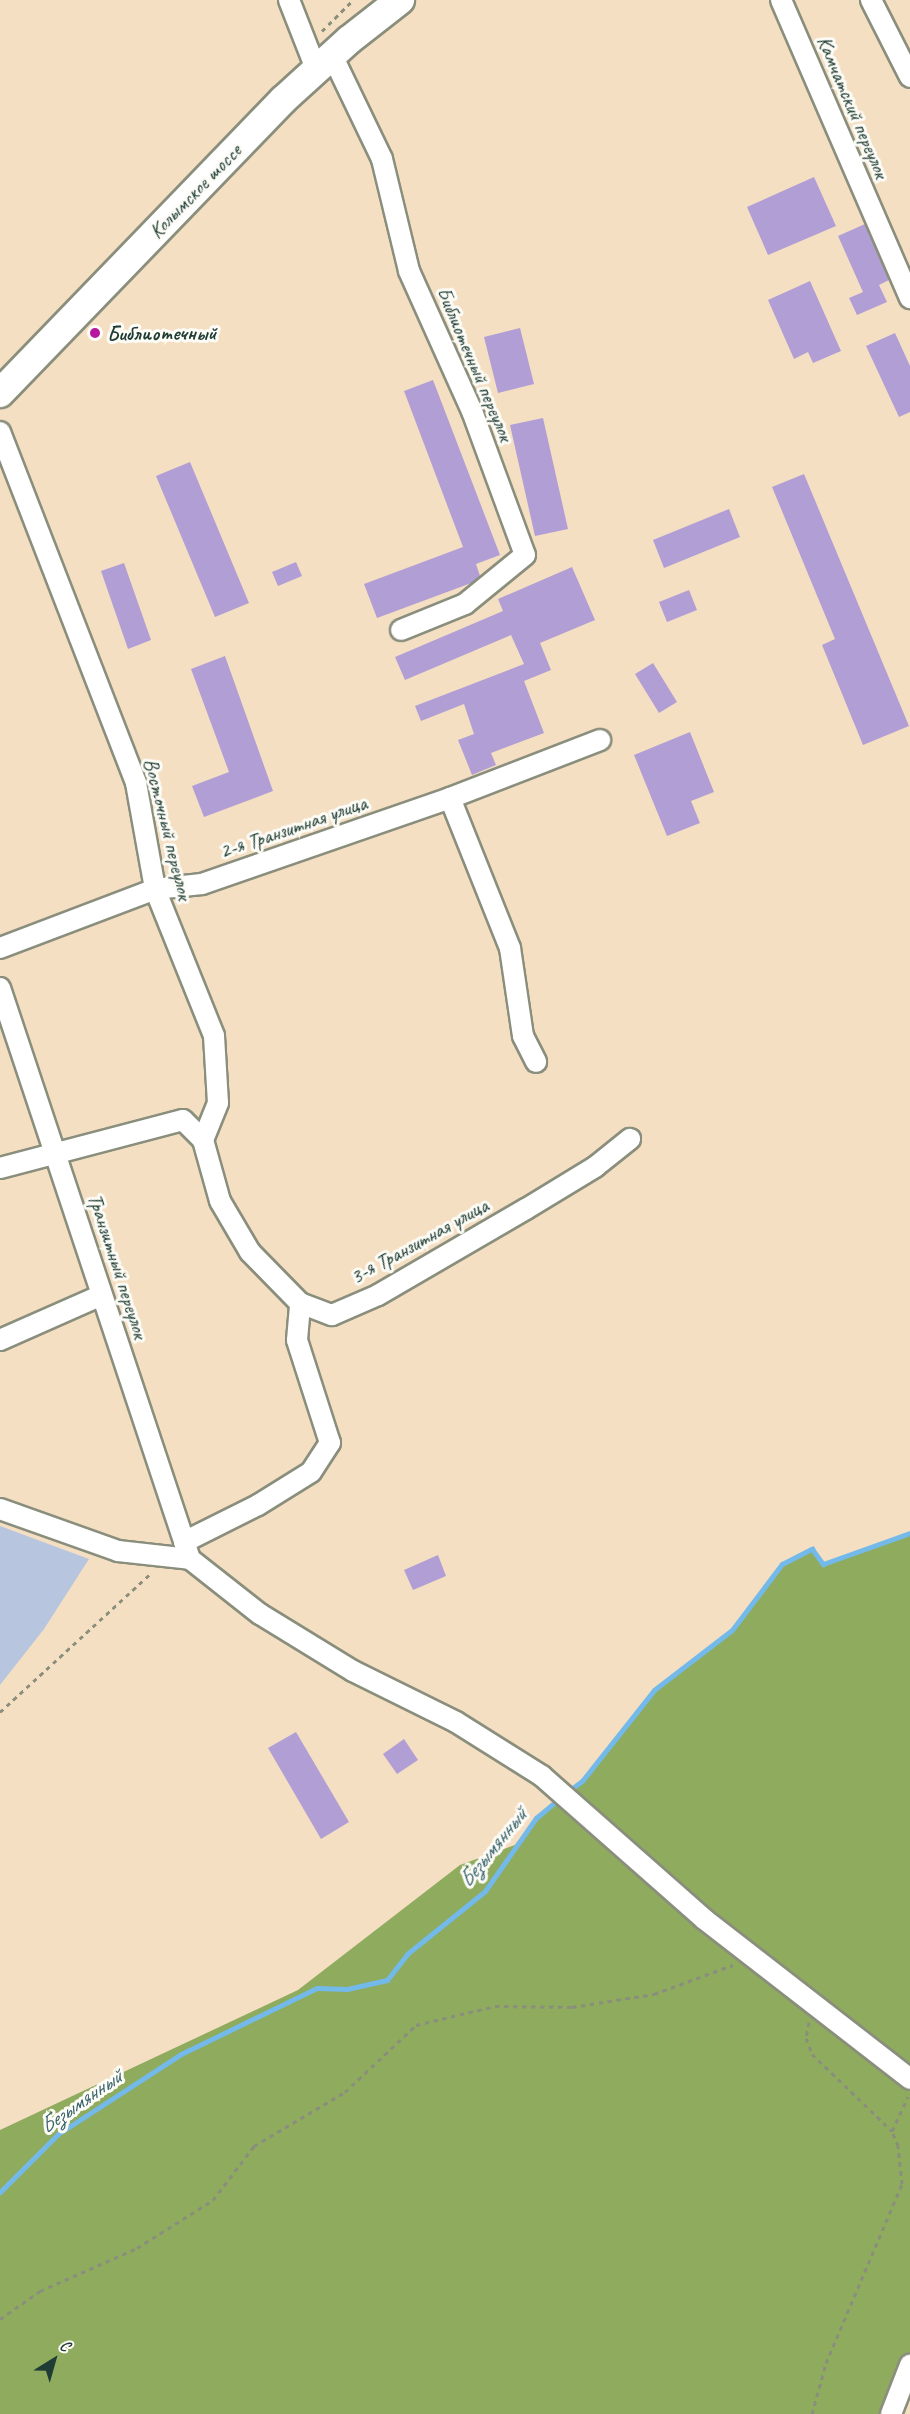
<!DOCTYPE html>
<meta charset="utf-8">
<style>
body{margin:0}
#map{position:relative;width:910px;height:2414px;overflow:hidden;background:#f4dfc3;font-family:Caveat,sans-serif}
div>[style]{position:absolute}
.industrial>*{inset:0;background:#b7c5de}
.forest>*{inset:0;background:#8eab5e}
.stream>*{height:5px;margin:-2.5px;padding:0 2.5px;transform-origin:2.5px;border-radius:2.5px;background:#73b9ea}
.building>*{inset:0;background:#b09ed5}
.path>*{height:3px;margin-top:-1.5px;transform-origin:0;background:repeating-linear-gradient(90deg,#8a8e7c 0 4.5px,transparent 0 9px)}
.roads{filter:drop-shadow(2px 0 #8a8e7c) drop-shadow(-2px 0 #8a8e7c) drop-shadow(0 2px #8a8e7c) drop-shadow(0 -2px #8a8e7c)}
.minor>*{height:20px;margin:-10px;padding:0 10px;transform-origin:10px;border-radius:10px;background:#fff}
.highway>*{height:28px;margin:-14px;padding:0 14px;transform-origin:14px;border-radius:14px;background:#fff}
.dots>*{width:16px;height:16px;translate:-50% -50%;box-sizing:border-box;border:3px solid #fdfcf7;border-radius:50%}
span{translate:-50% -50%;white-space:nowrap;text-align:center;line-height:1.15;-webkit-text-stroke:6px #fdfcf7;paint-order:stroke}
.street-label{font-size:21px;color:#1f3d34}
.poi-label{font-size:21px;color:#1f3d34;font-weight:700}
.left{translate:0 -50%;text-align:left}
.water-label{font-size:22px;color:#38626b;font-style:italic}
.north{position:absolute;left:24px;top:2330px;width:60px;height:60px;-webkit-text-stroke:4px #fdfcf7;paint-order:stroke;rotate:37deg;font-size:16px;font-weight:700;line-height:24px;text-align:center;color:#1f3d34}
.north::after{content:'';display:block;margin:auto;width:21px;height:27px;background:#1f3d34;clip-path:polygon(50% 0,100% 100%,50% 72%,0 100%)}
</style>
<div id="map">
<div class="industrial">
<div style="clip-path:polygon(0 1526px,89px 1559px,44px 1629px,0 1685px)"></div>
</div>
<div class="forest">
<div style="clip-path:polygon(910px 1533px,910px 2365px,891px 2414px,0 2414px,0 2130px,298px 1990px,460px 1865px,515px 1845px,536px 1818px,582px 1781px,654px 1690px,732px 1630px,782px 1564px,812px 1549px,823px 1564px)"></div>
</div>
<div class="stream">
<div style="left:567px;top:1792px;width:19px;rotate:-36deg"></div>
<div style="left:582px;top:1781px;width:116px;rotate:-51.6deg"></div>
<div style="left:654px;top:1690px;width:98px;rotate:-37.6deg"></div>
<div style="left:732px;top:1630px;width:83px;rotate:-52.9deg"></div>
<div style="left:782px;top:1564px;width:34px;rotate:-27deg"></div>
<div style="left:812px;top:1549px;width:19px;rotate:54deg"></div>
<div style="left:823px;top:1564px;width:92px;rotate:-19.6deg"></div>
<div style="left:0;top:2192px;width:82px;rotate:-45deg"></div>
<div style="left:58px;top:2134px;width:147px;rotate:-33deg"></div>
<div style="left:181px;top:2054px;width:151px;rotate:-25.9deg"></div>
<div style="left:317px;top:1988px;width:30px;rotate:2deg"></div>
<div style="left:347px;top:1989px;width:41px;rotate:-12.7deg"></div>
<div style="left:387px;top:1980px;width:33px;rotate:-52deg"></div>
<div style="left:407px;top:1954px;width:100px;rotate:-38.9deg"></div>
<div style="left:485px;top:1891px;width:89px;rotate:-55.1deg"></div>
<div style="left:536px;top:1818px;width:31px;rotate:-40deg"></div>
</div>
<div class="building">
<div style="clip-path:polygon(814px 177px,836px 226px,768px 255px,747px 207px)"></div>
<div style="clip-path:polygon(865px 224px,889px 280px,879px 285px,887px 302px,857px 315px,849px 298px,863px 292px,838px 236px)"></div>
<div style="clip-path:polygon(810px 281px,841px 351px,813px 363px,808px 352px,794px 359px,768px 300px)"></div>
<div style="clip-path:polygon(520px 328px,534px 384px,498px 393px,484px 337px)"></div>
<div style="clip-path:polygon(895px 333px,910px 366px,910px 412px,899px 417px,866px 346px)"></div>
<div style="clip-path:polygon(433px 380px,500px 555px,476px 564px,480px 576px,474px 582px,377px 618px,364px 584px,463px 547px,404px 391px)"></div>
<div style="clip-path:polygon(543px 418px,568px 529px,535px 536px,510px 425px)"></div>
<div style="clip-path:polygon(190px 462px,249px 603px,215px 617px,156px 476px)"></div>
<div style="clip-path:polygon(804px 474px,909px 726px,863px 745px,822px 645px,835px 639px,772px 487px)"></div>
<div style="clip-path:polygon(729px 509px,740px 537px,664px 568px,653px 540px)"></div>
<div style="clip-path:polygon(296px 562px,302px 576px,278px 586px,272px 572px)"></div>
<div style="clip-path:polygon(124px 563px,151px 640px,128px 649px,101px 571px)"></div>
<div style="clip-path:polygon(572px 567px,595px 620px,540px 643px,551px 670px,524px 681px,544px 733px,491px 753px,496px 765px,472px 775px,458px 740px,474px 734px,464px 704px,421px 721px,415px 706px,524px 664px,511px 635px,405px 680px,395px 657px,503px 611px,498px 599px)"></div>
<div style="clip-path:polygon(689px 590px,697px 610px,667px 622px,659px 602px)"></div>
<div style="clip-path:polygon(225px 656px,273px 791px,204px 817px,192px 786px,229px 772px,191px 669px)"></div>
<div style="clip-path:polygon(653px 663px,677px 702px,659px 713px,635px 674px)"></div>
<div style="clip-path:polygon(690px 732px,714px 792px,691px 801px,700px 823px,667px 836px,634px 755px)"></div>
<div style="clip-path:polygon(438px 1555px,446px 1576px,413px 1590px,404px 1570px)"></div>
<div style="clip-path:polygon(296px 1732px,349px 1822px,321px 1839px,268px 1748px)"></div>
<div style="clip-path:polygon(404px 1739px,418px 1760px,397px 1774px,383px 1754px)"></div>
</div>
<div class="path">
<div style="left:322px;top:31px;width:44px;rotate:-45deg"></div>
<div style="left:0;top:1712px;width:205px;rotate:-42.6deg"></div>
<div style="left:809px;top:2022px;width:16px;rotate:101deg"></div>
<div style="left:806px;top:2038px;width:17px;rotate:69deg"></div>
<div style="left:812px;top:2054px;width:111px;rotate:43.9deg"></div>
<div style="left:0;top:2319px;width:49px;rotate:-35deg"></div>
<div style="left:40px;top:2291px;width:106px;rotate:-23.9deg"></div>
<div style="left:137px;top:2248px;width:90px;rotate:-32.3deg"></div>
<div style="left:213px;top:2200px;width:68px;rotate:-52.8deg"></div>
<div style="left:254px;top:2146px;width:106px;rotate:-30.7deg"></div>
<div style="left:345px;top:2092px;width:98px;rotate:-43.3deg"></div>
<div style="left:416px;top:2025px;width:81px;rotate:-13.5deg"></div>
<div style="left:495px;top:2006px;width:77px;rotate:0.7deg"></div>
<div style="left:572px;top:2007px;width:83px;rotate:-9deg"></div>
<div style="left:654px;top:1994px;width:84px;rotate:-20.2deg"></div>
<div style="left:812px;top:2414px;width:53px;rotate:-74.6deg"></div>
<div style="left:826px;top:2363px;width:194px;rotate:-67deg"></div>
<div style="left:902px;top:2184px;width:38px;rotate:-96deg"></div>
<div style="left:898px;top:2146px;width:16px;rotate:-112deg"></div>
<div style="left:892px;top:2131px;width:38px;rotate:-65deg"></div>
</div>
<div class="roads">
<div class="minor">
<div style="left:289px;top:0;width:74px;rotate:68.6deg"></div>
<div style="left:781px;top:0;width:325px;rotate:66.6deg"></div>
<div style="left:871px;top:0;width:86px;rotate:63.1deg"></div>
<div style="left:332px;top:55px;width:115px;rotate:64.3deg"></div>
<div style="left:382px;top:159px;width:115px;rotate:76.4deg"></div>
<div style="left:409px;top:271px;width:154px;rotate:65.8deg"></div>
<div style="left:472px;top:411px;width:153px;rotate:69.8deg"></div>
<div style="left:525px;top:555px;width:77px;rotate:140.8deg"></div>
<div style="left:465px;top:604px;width:69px;rotate:157.9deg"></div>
<div style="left:0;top:432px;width:376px;rotate:68.8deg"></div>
<div style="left:136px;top:783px;width:108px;rotate:79.8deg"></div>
<div style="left:155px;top:889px;width:158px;rotate:68.1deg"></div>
<div style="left:214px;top:1036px;width:67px;rotate:86.6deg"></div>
<div style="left:218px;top:1103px;width:40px;rotate:112deg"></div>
<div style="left:450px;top:798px;width:162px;rotate:68.2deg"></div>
<div style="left:510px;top:948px;width:89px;rotate:81.6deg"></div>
<div style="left:523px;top:1036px;width:29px;rotate:63deg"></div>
<div style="left:0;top:948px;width:166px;rotate:-20.8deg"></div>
<div style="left:155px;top:889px;width:47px;rotate:-6.1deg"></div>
<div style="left:202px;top:884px;width:262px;rotate:-19.1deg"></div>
<div style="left:450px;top:798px;width:161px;rotate:-21.1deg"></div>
<div style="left:0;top:988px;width:602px;rotate:71.6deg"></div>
<div style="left:0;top:1168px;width:189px;rotate:-14.7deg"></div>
<div style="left:183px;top:1120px;width:28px;rotate:45deg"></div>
<div style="left:203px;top:1140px;width:63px;rotate:74.4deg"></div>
<div style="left:220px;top:1201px;width:59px;rotate:59.5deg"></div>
<div style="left:250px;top:1252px;width:71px;rotate:45.6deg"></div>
<div style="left:300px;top:1303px;width:34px;rotate:21deg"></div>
<div style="left:332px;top:1315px;width:50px;rotate:-23.5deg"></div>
<div style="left:378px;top:1295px;width:171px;rotate:-30.2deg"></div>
<div style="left:526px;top:1209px;width:81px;rotate:-31.3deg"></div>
<div style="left:595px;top:1167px;width:45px;rotate:-38.7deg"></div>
<div style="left:0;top:1340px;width:111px;rotate:-23.8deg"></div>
<div style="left:0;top:1509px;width:125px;rotate:19.6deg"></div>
<div style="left:118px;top:1551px;width:72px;rotate:6.3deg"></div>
<div style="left:190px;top:1559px;width:89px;rotate:38.2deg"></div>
<div style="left:260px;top:1614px;width:109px;rotate:31.5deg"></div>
<div style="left:353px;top:1671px;width:115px;rotate:26.3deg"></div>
<div style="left:456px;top:1722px;width:102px;rotate:32.1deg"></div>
<div style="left:542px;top:1776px;width:216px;rotate:41.4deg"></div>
<div style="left:704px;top:1919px;width:261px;rotate:37.8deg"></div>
<div style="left:184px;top:1542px;width:83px;rotate:-26.6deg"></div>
<div style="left:258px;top:1505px;width:62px;rotate:-31.9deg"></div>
<div style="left:311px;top:1472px;width:35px;rotate:-57deg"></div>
<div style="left:330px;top:1443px;width:108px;rotate:-107.8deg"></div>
<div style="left:297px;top:1340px;width:37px;rotate:-85deg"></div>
<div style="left:891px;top:2414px;width:53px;rotate:-68.8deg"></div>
</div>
<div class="highway">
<div style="left:0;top:393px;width:407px;rotate:-46deg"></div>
<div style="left:283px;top:100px;width:89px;rotate:-42.3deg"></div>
<div style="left:349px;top:40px;width:65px;rotate:-38.1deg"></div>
</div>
</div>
<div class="dots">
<div style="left:95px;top:333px;background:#b5179e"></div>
</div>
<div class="street-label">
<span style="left:853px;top:107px;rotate:67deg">Камчатский переулок</span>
<span style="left:195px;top:191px;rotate:-46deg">Колымское шоссе</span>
<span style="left:475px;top:364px;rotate:67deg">Библиотечный переулок</span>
<span style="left:293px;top:827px;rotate:-19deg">2-я Транзитная улица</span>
<span style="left:168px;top:829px;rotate:76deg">Восточный переулок</span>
<span style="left:419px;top:1241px;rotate:-29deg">3-я Транзитная улица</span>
<span style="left:118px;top:1266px;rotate:72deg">Транзитный переулок</span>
</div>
<div class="poi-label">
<span class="left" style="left:107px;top:333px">Библиотечный</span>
</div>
<div class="water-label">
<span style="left:493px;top:1848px;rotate:-51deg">Безымянный</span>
<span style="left:81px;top:2102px;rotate:-35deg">Безымянный</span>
</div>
<div class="north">С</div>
</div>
